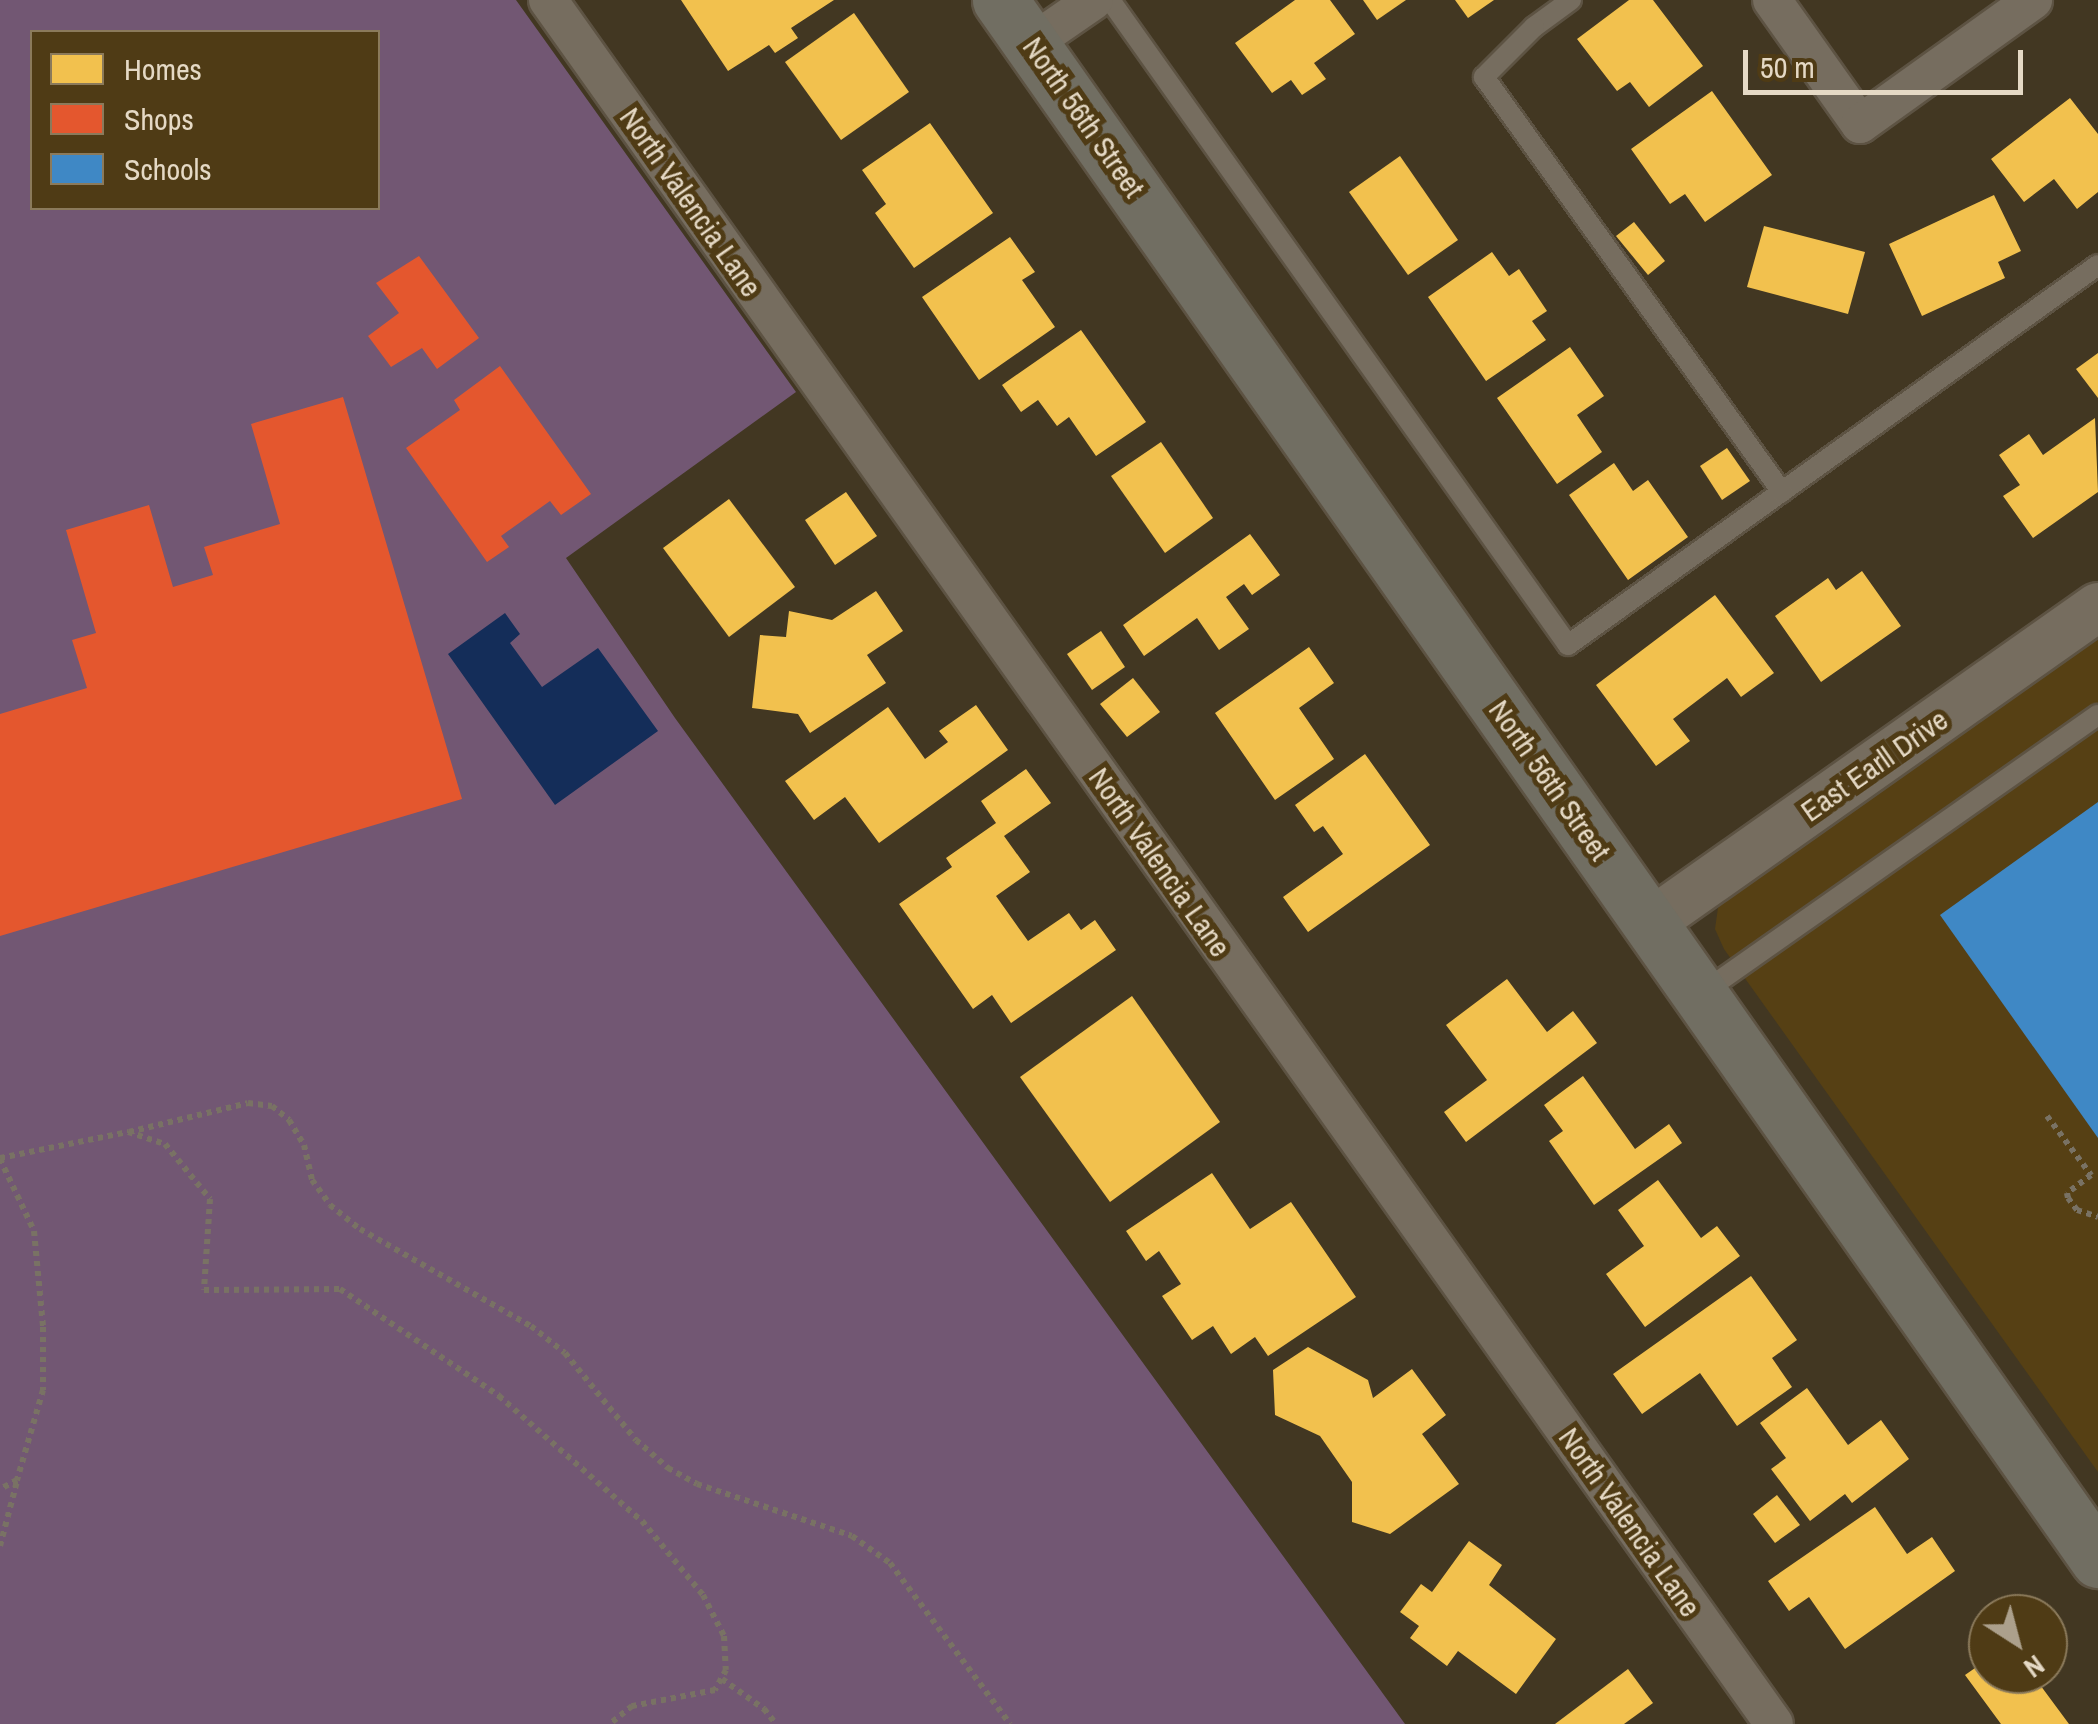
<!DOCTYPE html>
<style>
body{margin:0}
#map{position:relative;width:2098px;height:1724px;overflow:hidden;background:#423722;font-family:"Archivo Narrow",sans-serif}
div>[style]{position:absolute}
.built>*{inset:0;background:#564014}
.green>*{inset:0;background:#725773}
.water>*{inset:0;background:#142d59}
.homes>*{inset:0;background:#f2c14e}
.shops>*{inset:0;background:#e4572e}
.schools>*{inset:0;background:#3f88c5}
.path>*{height:6px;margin-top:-3px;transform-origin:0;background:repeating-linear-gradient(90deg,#797264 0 5px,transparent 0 10px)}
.roads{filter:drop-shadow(2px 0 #5d5343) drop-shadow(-2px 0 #5d5343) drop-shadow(0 2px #5d5343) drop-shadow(0 -2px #5d5343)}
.service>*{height:20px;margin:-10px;padding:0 10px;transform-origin:10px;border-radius:10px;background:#766d5f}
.minor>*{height:38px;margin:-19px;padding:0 19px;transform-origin:19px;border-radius:19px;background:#766d5f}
.tertiary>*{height:48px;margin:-24px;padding:0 24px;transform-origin:24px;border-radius:24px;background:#766d5f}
.secondary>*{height:55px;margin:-27.5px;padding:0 27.5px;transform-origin:27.5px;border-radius:27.5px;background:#716e62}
span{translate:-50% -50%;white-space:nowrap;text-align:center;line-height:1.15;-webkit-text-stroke:10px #4f3b15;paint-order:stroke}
.street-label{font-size:30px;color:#e5d9c5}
.legend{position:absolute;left:30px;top:30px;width:350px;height:180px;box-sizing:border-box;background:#4f3b15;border:2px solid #8b7a5b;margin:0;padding:12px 18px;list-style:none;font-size:30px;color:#e5d9c5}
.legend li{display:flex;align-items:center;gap:20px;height:50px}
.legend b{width:50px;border:2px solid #8b7a5b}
.north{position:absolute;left:1968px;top:1594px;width:100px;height:100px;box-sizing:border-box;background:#4f3b15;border:2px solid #8b7a5b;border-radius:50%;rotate:144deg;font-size:28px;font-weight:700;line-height:40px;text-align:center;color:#e5d9c5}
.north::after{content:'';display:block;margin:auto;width:35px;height:45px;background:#aca08c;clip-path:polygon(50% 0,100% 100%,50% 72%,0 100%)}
.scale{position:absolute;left:1743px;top:50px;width:280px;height:45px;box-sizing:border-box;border:5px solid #e5d9c5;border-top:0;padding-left:12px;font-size:30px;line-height:35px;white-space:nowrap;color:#e5d9c5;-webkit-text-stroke:8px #4f3b15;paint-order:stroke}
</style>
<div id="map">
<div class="built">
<div style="clip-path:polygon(2098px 632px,2098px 1472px,1724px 949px,1715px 929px,1718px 908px,1727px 900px)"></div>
</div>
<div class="green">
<div style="clip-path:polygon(evenodd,0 0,516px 0,796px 392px,566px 558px,675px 718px,1405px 1724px,0 1724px,0 0,32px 32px,378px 32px,378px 208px,32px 208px,32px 32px)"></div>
</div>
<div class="water">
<div style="clip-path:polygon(505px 613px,520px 634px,510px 643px,542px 687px,598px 648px,658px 731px,555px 805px,448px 654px)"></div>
</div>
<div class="homes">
<div style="clip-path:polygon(681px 0,834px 0,791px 28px,798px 38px,775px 53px,769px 45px,728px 71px)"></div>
<div style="clip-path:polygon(1295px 0,1330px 0,1355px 34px,1314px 63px,1326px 79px,1302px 95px,1291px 80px,1272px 93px,1235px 43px)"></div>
<div style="clip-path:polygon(1363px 0,1406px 0,1377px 20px)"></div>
<div style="clip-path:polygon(1455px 0,1494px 0,1468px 18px)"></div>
<div style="clip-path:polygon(1629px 0,1653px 0,1703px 66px,1649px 107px,1630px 82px,1617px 91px,1577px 39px)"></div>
<div style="clip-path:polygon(854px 13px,909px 92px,841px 140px,785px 62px)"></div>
<div style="clip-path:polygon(1712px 91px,1772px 175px,1705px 222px,1685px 194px,1670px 204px,1631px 149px)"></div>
<div style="clip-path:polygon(2070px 98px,2098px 134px,2098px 192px,2077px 209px,2054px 179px,2024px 202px,1991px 159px)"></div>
<div style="clip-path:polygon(930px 123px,993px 213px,914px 268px,875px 213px,886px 204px,862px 170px)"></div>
<div style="clip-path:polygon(1400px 156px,1458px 240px,1408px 275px,1349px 192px)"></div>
<div style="clip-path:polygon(1994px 195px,2021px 251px,1998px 262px,2005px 278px,1922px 316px,1889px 244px)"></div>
<div style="clip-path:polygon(1634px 222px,1665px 261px,1648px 275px,1616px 236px)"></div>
<div style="clip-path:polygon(1764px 226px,1865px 252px,1848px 314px,1747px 287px)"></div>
<div style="clip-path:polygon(1010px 237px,1035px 272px,1022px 280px,1055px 327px,979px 380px,922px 297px)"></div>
<div style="clip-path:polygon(1492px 252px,1509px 276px,1519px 269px,1547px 311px,1532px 321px,1546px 340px,1486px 381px,1428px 297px)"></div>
<div style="clip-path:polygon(1081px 330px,1146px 422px,1096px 456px,1069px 417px,1057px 426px,1038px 400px,1021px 412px,1002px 385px)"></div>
<div style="clip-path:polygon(1570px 347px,1604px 396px,1577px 415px,1602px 452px,1557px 484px,1497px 398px)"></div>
<div style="clip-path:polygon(2098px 353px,2098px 398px,2076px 369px)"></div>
<div style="clip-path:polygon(2095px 418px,2098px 492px,2033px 538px,2003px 496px,2020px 485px,1999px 455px,2029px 434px,2043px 455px)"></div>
<div style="clip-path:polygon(1161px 442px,1213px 518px,1165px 553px,1111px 476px)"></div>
<div style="clip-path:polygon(1727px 448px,1750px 481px,1722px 500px,1700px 466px)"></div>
<div style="clip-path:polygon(1614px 463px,1633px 491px,1648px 480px,1688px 537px,1628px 580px,1569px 495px)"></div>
<div style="clip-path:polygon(846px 492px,877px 536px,835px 565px,805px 520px)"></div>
<div style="clip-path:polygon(729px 499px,795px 587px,729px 637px,663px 548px)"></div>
<div style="clip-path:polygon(1250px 534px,1280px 575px,1252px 595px,1244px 584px,1226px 597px,1249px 629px,1219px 650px,1197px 618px,1144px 656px,1123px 625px)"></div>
<div style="clip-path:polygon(1862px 571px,1901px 626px,1821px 682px,1775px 616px,1828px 578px,1836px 590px)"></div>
<div style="clip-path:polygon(876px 591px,903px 631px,867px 655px,886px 683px,810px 733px,798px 714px,752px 708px,760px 635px,786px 637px,789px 611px,832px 620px)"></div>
<div style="clip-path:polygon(1715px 595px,1774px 673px,1741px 697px,1727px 678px,1673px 719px,1690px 741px,1656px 766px,1596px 685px)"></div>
<div style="clip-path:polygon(1101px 631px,1125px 667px,1092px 690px,1067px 654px)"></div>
<div style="clip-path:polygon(1309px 647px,1334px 683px,1299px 708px,1334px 759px,1275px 800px,1215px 713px)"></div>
<div style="clip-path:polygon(1133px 678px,1160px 712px,1127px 737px,1100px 704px)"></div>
<div style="clip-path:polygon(976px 705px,1008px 750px,879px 843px,845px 797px,814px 820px,785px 781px,888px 707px,925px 759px,948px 742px,939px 731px)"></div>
<div style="clip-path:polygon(1365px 754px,1430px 845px,1308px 932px,1283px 897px,1343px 854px,1323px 826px,1314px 832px,1295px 805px)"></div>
<div style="clip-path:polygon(1026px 769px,1051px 803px,1004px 836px,1030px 872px,996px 896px,1028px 941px,1069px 913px,1081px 930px,1095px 920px,1116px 950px,1011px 1023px,992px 995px,973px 1009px,899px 904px,952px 867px,946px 858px,996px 823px,981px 801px)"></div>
<div style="clip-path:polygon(1507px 979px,1547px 1032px,1573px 1011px,1597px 1043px,1466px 1142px,1444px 1112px,1487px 1080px,1446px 1025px)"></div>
<div style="clip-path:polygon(1132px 996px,1220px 1122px,1110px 1202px,1020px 1077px)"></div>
<div style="clip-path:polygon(1583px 1076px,1635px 1149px,1669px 1124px,1682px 1143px,1594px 1205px,1549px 1141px,1563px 1131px,1544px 1105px)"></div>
<div style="clip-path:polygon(1212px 1173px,1250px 1229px,1291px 1202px,1356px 1297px,1268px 1356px,1255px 1337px,1231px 1354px,1213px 1326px,1192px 1340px,1162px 1296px,1181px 1284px,1159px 1251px,1146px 1261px,1126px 1231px)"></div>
<div style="clip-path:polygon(1658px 1180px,1701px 1238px,1717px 1226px,1740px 1256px,1645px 1327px,1606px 1274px,1644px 1246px,1618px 1210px)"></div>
<div style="clip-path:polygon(1751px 1276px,1797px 1340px,1772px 1358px,1792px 1387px,1737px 1426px,1700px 1373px,1642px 1414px,1613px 1374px)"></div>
<div style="clip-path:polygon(1308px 1347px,1368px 1380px,1373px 1398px,1412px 1369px,1446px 1415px,1422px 1434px,1459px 1484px,1390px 1534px,1352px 1522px,1352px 1482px,1320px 1436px,1275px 1415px,1273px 1370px)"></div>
<div style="clip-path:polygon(1807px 1388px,1848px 1445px,1881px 1420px,1909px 1459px,1852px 1503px,1845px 1494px,1810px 1521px,1771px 1469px,1786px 1458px,1760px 1423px)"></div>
<div style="clip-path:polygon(1777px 1495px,1800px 1525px,1775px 1543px,1753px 1514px)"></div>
<div style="clip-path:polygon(1875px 1507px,1907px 1554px,1932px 1537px,1955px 1571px,1845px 1649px,1809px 1597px,1789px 1611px,1768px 1581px)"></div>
<div style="clip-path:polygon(1469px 1541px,1502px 1565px,1489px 1585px,1556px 1639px,1516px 1694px,1458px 1651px,1447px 1666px,1410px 1638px,1419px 1626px,1400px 1612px,1421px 1584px,1432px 1592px)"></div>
<div style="clip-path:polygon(1988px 1659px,1988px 1674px,2032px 1674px,2069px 1724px,2001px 1724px,1965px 1675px)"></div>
<div style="clip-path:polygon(1628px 1669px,1653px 1703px,1624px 1724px,1555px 1724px)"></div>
</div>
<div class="shops">
<div style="clip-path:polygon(419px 256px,479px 338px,437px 369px,422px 348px,391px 367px,368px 336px,399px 313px,376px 283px)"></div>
<div style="clip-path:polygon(500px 366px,591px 494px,561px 515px,550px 501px,501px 536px,509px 547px,487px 562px,406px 448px,460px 410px,454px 400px)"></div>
<div style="clip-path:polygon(343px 397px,462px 799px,0 936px,0 714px,87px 688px,72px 640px,96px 633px,66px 530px,149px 505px,173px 587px,213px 575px,204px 547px,280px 524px,251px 424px)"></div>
</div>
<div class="schools">
<div style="clip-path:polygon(2098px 802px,2098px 1138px,1940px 915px)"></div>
</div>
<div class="path">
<div style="left:2047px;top:1116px;width:74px;rotate:53.3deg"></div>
<div style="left:2091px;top:1175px;width:30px;rotate:143deg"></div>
<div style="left:2067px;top:1193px;width:5px;rotate:79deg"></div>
<div style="left:2068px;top:1198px;width:15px;rotate:53deg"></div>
<div style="left:2077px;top:1210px;width:22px;rotate:18deg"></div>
<div style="left:129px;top:1132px;width:122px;rotate:-13.7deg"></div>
<div style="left:248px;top:1103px;width:24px;rotate:7deg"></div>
<div style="left:272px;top:1106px;width:22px;rotate:39deg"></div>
<div style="left:289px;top:1120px;width:29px;rotate:59deg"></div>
<div style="left:304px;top:1145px;width:36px;rotate:77deg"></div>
<div style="left:312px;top:1180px;width:31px;rotate:54deg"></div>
<div style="left:330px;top:1205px;width:38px;rotate:39deg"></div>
<div style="left:360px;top:1229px;width:197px;rotate:29.6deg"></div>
<div style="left:531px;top:1326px;width:43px;rotate:38.5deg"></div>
<div style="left:565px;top:1353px;width:112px;rotate:50.8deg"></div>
<div style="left:636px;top:1440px;width:43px;rotate:41.2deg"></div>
<div style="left:668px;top:1468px;width:33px;rotate:29deg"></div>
<div style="left:697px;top:1484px;width:163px;rotate:18.5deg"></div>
<div style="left:852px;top:1536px;width:47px;rotate:35.4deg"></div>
<div style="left:890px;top:1563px;width:201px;rotate:53.3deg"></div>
<div style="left:0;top:1158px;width:131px;rotate:-11.5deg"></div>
<div style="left:128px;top:1132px;width:39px;rotate:18deg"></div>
<div style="left:165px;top:1144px;width:71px;rotate:50.7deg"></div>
<div style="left:210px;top:1199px;width:91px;rotate:93.8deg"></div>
<div style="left:204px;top:1290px;width:136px;rotate:-0.4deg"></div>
<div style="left:340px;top:1289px;width:192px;rotate:33.9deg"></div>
<div style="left:499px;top:1396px;width:190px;rotate:41.2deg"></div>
<div style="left:642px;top:1521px;width:96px;rotate:50.5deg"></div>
<div style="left:703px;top:1595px;width:46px;rotate:62.9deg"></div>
<div style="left:724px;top:1636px;width:34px;rotate:87deg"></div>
<div style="left:726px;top:1670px;width:23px;rotate:119deg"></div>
<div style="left:715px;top:1690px;width:85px;rotate:169.1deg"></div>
<div style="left:632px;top:1706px;width:28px;rotate:141deg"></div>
<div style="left:0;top:1159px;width:80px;rotate:64.7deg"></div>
<div style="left:34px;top:1231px;width:96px;rotate:84.6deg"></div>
<div style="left:43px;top:1327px;width:63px;rotate:90deg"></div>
<div style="left:43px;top:1390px;width:94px;rotate:106.1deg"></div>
<div style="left:17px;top:1480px;width:19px;rotate:152deg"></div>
<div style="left:0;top:1546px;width:67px;rotate:-75.3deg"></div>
<div style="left:722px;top:1679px;width:52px;rotate:35.5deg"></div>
<div style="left:764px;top:1709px;width:19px;rotate:51deg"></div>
</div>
<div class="roads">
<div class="service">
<div style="left:1110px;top:0;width:791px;rotate:54.62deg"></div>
<div style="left:1568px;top:645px;width:652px;rotate:-35.64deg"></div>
<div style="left:1571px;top:0;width:46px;rotate:143.9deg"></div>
<div style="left:1534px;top:27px;width:71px;rotate:135deg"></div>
<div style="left:1484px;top:77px;width:511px;rotate:54.32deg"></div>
<div style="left:1702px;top:993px;width:484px;rotate:-35.1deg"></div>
</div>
<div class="minor">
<div style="left:548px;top:0;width:2115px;rotate:54.58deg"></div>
<div style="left:1772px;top:0;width:152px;rotate:54.6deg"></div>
<div style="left:1860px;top:124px;width:213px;rotate:-35.6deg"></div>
<div style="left:1032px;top:43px;width:75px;rotate:-34.7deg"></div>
</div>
<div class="tertiary">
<div style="left:1650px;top:923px;width:548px;rotate:-35.2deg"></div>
</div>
<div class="secondary">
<div style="left:1000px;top:0;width:1908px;rotate:54.86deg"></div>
</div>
</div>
<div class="street-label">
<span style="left:1084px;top:117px;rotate:55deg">North 56th Street</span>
<span style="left:691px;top:202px;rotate:55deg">North Valencia Lane</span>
<span style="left:1874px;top:765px;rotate:-35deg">East Earll Drive</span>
<span style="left:1550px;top:780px;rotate:55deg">North 56th Street</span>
<span style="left:1160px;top:862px;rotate:55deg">North Valencia Lane</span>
<span style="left:1630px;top:1522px;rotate:55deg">North Valencia Lane</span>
</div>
<ul class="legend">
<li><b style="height:28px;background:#f2c14e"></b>Homes</li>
<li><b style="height:28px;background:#e4572e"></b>Shops</li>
<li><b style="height:28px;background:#3f88c5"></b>Schools</li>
</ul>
<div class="north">N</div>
<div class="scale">50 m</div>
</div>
